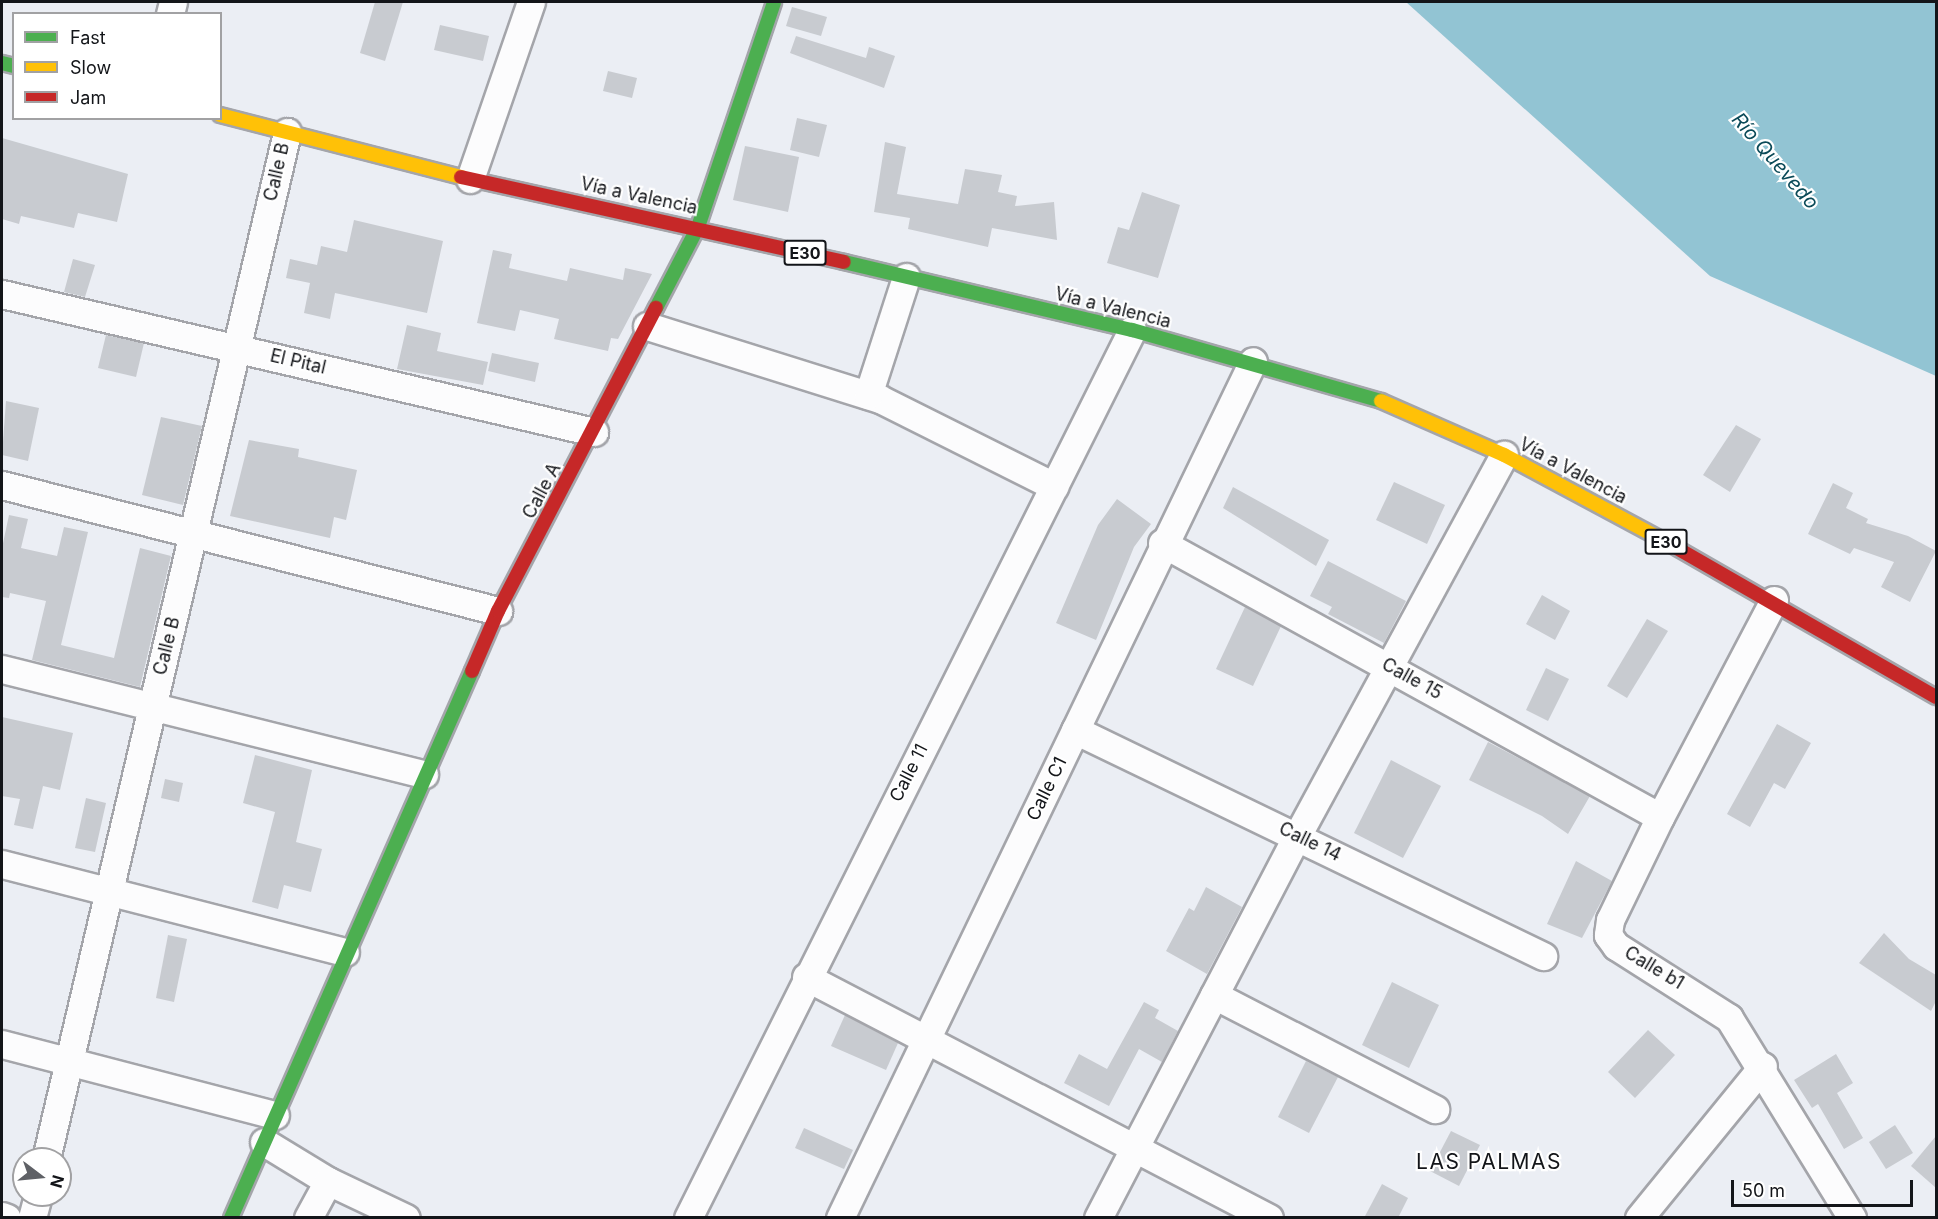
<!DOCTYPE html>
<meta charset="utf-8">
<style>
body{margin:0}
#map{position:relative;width:1938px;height:1219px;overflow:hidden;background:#ebeef4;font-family:Inter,sans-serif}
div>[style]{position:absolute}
.water>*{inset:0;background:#92c4d3}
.building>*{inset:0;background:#c8cbd0}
.roads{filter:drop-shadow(2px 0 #a4a5aa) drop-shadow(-2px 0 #a4a5aa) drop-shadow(0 2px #a4a5aa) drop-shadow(0 -2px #a4a5aa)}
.street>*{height:27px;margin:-13.5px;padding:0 13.5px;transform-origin:13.5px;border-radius:13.5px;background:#fcfcfd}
.fast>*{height:14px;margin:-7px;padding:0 7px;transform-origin:7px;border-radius:7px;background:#4caf50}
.slow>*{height:14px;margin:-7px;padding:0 7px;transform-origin:7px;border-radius:7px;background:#ffc107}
.jam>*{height:14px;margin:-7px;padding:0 7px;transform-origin:7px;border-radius:7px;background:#c62828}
span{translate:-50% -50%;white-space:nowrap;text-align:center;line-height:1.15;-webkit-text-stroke:4.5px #fff;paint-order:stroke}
.shield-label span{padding:2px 4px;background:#fff;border:2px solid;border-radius:4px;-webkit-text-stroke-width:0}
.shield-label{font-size:16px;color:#131519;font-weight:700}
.street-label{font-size:18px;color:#131519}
.water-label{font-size:20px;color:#0b4a58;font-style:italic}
.quarter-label{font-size:21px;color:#131519;letter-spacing:1.5px}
.frame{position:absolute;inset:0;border:3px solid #131519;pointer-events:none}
.legend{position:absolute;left:12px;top:12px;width:210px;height:108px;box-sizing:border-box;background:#fff;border:2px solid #a1a1a3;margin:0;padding:8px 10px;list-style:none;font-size:18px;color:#131519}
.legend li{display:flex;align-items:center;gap:12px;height:30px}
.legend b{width:30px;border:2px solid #a1a1a3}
.north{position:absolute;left:12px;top:1147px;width:60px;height:60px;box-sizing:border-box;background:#fff;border:2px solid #a1a1a3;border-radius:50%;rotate:106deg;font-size:16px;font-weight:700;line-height:24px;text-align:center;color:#131519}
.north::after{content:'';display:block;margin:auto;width:21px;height:27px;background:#5f6166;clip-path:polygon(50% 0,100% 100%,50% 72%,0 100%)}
.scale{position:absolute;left:1731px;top:1180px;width:182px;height:27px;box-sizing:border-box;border:3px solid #131519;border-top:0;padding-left:8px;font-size:18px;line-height:21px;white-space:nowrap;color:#131519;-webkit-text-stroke:4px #fff;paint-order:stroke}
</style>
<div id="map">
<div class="water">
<div style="clip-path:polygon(1406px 2px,1936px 2px,1936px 376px,1710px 276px)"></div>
</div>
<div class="building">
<div style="clip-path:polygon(375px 2px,403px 2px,385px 61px,360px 53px)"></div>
<div style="clip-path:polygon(792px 7px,827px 17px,821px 36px,786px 26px)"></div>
<div style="clip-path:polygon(440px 25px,489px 36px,483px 61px,434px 50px)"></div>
<div style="clip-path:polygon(796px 36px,866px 58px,869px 47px,895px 56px,884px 88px,790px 53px)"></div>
<div style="clip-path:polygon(608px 71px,637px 78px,632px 98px,603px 91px)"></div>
<div style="clip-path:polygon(797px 118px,827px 125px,819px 157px,790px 150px)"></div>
<div style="clip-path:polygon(2px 138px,128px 174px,117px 222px,78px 213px,74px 228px,21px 216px,19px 224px,2px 219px)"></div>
<div style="clip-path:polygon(885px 142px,906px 147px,897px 194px,958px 204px,965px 169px,1002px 175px,998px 192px,1017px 196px,1015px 206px,1054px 202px,1057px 240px,992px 228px,988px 247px,908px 229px,910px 218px,874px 212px)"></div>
<div style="clip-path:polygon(745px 146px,799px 157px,788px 212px,733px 200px)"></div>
<div style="clip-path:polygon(1142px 192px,1180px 205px,1158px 278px,1107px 263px,1118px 227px,1129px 230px)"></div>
<div style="clip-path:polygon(354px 220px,443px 241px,427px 313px,335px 293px,330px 319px,304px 313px,310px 283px,286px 278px,290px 259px,317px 265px,321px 246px,347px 252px)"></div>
<div style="clip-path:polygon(493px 250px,512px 254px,509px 268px,567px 281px,570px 268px,623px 280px,625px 268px,652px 274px,618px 339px,611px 338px,608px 351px,554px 339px,559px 319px,520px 310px,515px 331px,477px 323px)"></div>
<div style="clip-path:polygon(73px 259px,95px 265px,85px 297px,64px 292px)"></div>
<div style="clip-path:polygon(407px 325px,441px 333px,437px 351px,488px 362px,483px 385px,397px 369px)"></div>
<div style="clip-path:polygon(106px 335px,144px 343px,136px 377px,98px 368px)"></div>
<div style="clip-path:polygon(492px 353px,539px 363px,535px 382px,488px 371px)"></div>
<div style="clip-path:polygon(6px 401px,39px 408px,28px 461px,2px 455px)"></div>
<div style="clip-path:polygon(161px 417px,202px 426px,183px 505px,142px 495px)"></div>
<div style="clip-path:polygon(1736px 425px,1761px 439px,1730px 492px,1703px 475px)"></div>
<div style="clip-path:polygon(249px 440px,299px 449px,298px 457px,357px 470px,346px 520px,334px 517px,330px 538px,230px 516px)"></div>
<div style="clip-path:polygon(1394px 482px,1445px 505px,1427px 544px,1376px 520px)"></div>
<div style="clip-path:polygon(1833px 483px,1853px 493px,1846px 508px,1868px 519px,1866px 523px,1908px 536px,1936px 551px,1910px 602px,1881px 587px,1894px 562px,1854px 548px,1850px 554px,1808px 534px)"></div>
<div style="clip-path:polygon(1233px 487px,1329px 540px,1316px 566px,1223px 508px)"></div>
<div style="clip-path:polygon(1117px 499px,1151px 524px,1134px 547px,1096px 640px,1056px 623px,1098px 525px)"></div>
<div style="clip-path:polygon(9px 515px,28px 519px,21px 548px,57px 556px,64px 527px,88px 532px,61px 645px,114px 658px,140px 548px,171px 556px,140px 687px,32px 660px,46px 601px,10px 593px,9px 598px,2px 597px,2px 548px)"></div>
<div style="clip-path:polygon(1328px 561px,1406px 601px,1384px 643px,1328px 614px,1332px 607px,1310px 596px)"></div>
<div style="clip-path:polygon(1542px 595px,1570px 611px,1555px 640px,1526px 624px)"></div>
<div style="clip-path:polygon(1245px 607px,1281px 626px,1253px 686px,1216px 669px)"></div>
<div style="clip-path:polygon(1647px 619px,1668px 631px,1627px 698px,1607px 686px)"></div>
<div style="clip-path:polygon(1546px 668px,1569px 679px,1548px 721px,1526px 710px)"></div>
<div style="clip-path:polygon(2px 717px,73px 733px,60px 790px,43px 786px,33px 829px,14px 825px,20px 799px,2px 796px)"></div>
<div style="clip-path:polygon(1777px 724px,1811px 743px,1785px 789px,1774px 783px,1750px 827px,1727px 814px)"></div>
<div style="clip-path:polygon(1488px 742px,1590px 796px,1568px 834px,1542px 816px,1469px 780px)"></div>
<div style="clip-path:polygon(255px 755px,312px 770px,296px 842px,322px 849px,311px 892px,284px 885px,278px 909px,252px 902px,275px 812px,243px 803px)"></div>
<div style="clip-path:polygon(1391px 760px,1441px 786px,1403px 858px,1354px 833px)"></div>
<div style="clip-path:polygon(165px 779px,183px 783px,179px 802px,161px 798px)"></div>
<div style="clip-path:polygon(86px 798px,106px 803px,95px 852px,75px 848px)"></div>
<div style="clip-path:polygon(1576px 861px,1612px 881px,1582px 938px,1547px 924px)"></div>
<div style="clip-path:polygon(1206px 887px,1242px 907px,1207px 974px,1166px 951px,1189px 908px,1194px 911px)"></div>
<div style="clip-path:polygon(1884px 933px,1909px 959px,1936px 975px,1936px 1001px,1931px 1011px,1859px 963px)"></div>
<div style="clip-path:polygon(168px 935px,187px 939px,174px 1002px,156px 998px)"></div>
<div style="clip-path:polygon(1392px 982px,1439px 1005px,1409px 1068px,1362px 1045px)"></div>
<div style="clip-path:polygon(1144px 1002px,1159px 1010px,1155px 1018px,1178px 1031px,1162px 1062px,1139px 1049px,1109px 1106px,1064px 1083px,1079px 1054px,1107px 1069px)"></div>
<div style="clip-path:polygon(845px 1015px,898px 1043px,886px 1070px,831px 1046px)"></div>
<div style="clip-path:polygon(1648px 1030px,1675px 1055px,1635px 1098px,1608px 1072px)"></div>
<div style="clip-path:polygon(1836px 1054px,1853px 1083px,1837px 1093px,1863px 1138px,1844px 1149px,1818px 1104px,1812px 1108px,1794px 1080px)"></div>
<div style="clip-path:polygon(1306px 1061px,1338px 1077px,1309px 1133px,1278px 1117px)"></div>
<div style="clip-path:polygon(1895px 1125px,1913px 1153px,1886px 1169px,1869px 1142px)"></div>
<div style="clip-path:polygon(804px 1128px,853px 1150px,844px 1169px,795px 1148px)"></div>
<div style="clip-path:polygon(1451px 1131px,1480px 1145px,1459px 1186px,1430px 1171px)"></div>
<div style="clip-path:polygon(1936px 1136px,1936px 1188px,1911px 1166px)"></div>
<div style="clip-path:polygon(1382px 1184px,1408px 1198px,1398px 1218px,1364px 1218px)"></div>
</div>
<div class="roads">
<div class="street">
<div style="left:170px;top:14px;width:12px;rotate:-76deg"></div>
<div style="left:470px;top:179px;width:187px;rotate:-71deg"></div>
<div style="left:2px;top:294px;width:608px;rotate:13.12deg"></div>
<div style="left:647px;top:326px;width:244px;rotate:17.4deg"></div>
<div style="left:880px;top:399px;width:195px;rotate:26.6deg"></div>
<div style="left:868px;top:395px;width:124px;rotate:-72.1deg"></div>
<div style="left:2px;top:485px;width:512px;rotate:14.25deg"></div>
<div style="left:1162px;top:543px;width:568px;rotate:28.82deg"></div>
<div style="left:1774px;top:600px;width:245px;rotate:117.7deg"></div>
<div style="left:1660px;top:817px;width:114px;rotate:115.9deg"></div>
<div style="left:1610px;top:920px;width:15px;rotate:98deg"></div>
<div style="left:1608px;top:935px;width:14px;rotate:54deg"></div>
<div style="left:1616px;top:946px;width:134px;rotate:32.5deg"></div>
<div style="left:1729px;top:1018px;width:235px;rotate:58.4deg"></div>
<div style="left:2px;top:669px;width:435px;rotate:14deg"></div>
<div style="left:1075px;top:730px;width:520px;rotate:25.78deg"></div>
<div style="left:2px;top:864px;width:354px;rotate:14.4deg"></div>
<div style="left:806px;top:977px;width:522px;rotate:27.5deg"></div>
<div style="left:1214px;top:995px;width:249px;rotate:27.3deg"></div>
<div style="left:2px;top:1044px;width:282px;rotate:14.6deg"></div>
<div style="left:264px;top:1142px;width:75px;rotate:31.4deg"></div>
<div style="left:46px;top:1159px;width:1055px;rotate:-76.79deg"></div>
<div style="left:2px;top:1216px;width:5px;rotate:22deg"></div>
<div style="left:32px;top:1218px;width:24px;rotate:-75deg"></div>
<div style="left:308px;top:1218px;width:42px;rotate:-61.6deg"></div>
<div style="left:328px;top:1181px;width:86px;rotate:25.4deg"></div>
<div style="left:688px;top:1218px;width:993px;rotate:-63.43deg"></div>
<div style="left:840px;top:1218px;width:951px;rotate:-64.27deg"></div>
<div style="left:1098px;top:1218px;width:431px;rotate:-62.5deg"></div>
<div style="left:1297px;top:836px;width:434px;rotate:-61.5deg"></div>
<div style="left:1639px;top:1218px;width:196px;rotate:-50.8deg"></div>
</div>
<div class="fast">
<div style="left:2px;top:63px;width:12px;rotate:14deg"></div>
<div style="left:844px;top:262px;width:296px;rotate:13.3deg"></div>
<div style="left:1132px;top:330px;width:259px;rotate:15.9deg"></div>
<div style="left:656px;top:308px;width:91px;rotate:-62.6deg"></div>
<div style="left:698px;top:227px;width:237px;rotate:-71.3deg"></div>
<div style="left:231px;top:1218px;width:598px;rotate:-66.22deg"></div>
</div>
<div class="slow">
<div style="left:220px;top:115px;width:249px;rotate:14.4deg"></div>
<div style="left:1381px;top:401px;width:134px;rotate:23.7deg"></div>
<div style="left:1504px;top:455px;width:186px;rotate:28.2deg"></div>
</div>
<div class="jam">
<div style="left:461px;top:177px;width:392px;rotate:12.5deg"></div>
<div style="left:1668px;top:543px;width:309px;rotate:29.9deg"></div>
<div style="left:472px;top:671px;width:65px;rotate:-66.6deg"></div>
<div style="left:498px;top:611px;width:342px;rotate:-62.5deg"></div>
</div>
</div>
<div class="shield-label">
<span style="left:805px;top:253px">E30</span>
<span style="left:1666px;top:542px">E30</span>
</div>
<div class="street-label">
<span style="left:277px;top:172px;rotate:-77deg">Calle B</span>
<span style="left:639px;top:196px;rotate:12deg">Vía a Valencia</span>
<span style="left:1113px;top:308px;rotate:14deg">Vía a Valencia</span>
<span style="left:298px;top:362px;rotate:13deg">El Pital</span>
<span style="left:1573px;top:471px;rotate:28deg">Vía a Valencia</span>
<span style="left:542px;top:491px;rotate:-62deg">Calle A</span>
<span style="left:167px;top:646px;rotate:-76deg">Calle B</span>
<span style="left:1412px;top:679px;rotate:29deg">Calle 15</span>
<span style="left:909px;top:773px;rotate:-63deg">Calle 11</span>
<span style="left:1047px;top:789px;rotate:-64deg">Calle C1</span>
<span style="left:1310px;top:842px;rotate:26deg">Calle 14</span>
<span style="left:1654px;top:968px;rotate:31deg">Calle b1</span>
</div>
<div class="water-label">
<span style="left:1775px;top:161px;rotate:49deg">Río Quevedo</span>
</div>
<div class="quarter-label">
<span style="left:1489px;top:1162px">LAS PALMAS</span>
</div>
<div class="frame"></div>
<ul class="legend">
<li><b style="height:8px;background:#4caf50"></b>Fast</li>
<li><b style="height:8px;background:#ffc107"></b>Slow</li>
<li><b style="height:8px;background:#c62828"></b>Jam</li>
</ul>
<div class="north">N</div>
<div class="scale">50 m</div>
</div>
